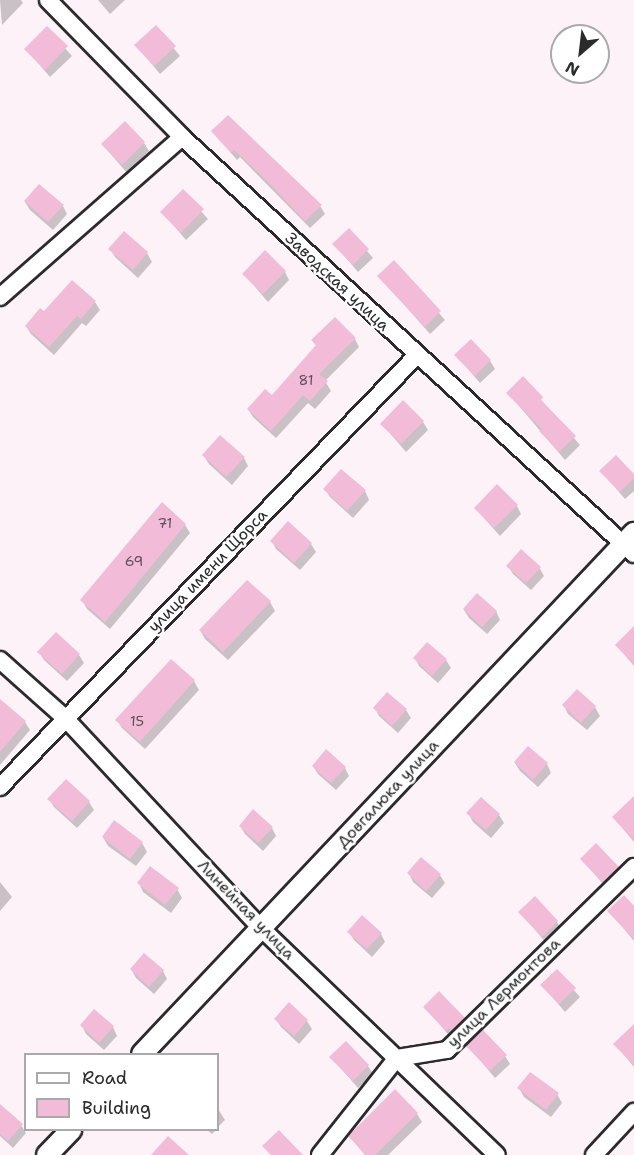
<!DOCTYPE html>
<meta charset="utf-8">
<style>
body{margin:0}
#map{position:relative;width:634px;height:1155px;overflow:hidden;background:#fcf2f7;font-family:"Shantell Sans",sans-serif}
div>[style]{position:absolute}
.shadow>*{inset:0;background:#0003}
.building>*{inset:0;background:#f2bcd8}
.roads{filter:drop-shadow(2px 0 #2b2b2b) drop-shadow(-2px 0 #2b2b2b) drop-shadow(0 2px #2b2b2b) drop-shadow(0 -2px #2b2b2b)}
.minor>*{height:16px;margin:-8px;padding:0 8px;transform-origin:8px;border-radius:8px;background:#fff}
.tertiary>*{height:20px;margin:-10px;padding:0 10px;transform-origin:10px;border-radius:10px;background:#fff}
span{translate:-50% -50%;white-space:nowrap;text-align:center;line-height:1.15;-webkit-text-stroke:5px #fff;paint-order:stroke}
.number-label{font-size:14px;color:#5d4f56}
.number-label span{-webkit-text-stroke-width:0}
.street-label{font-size:16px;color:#2b2b2b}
.legend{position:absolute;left:24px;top:1053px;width:195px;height:78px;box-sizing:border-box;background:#fff;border:2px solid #aaa;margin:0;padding:8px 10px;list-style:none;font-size:18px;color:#2b2b2b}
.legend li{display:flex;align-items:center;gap:12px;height:30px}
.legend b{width:30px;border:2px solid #aaa}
.north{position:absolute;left:550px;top:24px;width:60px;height:60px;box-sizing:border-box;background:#fff;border:2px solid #aaa;border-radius:50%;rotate:208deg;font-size:16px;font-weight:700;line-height:24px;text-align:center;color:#2b2b2b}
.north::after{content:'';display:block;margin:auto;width:21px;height:27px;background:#2b2b2b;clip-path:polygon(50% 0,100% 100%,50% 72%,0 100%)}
</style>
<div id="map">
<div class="shadow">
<div style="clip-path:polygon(0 0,21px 0,23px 3px,2px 25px)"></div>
<div style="clip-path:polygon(98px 0,125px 0,110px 14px)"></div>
<div style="clip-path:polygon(156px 27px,180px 56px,160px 74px,136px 45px)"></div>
<div style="clip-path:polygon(47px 28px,72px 56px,50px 77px,26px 49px)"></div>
<div style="clip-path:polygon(213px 132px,320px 206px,325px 214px,310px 228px,240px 157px,237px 160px)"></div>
<div style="clip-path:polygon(144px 143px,149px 151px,127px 173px,103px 145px)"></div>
<div style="clip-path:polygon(183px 191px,208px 219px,186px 240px,162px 212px)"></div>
<div style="clip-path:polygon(25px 202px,63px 206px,67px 214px,53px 230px,30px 210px)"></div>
<div style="clip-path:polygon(349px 230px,373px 258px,358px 272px,334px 244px)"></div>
<div style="clip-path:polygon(124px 233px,147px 253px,152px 262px,138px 278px,115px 257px,110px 249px)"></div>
<div style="clip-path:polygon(394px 262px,445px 320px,430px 334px,379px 276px)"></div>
<div style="clip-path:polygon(285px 272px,289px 280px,268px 302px,244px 274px)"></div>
<div style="clip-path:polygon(95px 302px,100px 310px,86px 326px,82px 323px,54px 355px,31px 334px,26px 326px,44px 314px)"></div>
<div style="clip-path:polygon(355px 339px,359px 347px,325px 381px,331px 391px,315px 409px,308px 403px,276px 438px,253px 417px,248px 409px,272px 397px,317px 347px,313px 341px)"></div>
<div style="clip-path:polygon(456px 355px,490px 361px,495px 369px,480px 383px)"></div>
<div style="clip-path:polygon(523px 379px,580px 445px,565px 460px,508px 393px)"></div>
<div style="clip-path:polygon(423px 422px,428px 430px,406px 452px,382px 424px)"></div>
<div style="clip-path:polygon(204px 456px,244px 458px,248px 466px,232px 485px,209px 464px)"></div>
<div style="clip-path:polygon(601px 471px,634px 476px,634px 491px,625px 499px)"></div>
<div style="clip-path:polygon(325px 489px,365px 491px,369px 500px,353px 518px,330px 497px)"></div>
<div style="clip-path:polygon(162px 504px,185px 525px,190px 533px,110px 629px,87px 609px,82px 600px)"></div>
<div style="clip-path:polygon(517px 506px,521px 514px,500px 536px,475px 508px)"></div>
<div style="clip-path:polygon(272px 541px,311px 544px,316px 552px,300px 570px,276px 549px)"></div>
<div style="clip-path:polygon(508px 566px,539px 567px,544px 576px,531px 590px,513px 574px)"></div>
<div style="clip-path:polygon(247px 582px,270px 602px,275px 611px,228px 660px,205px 639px,200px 630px)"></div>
<div style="clip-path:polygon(464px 610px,496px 611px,500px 620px,487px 634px,469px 618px)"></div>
<div style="clip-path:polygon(634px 629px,634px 666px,617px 646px)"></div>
<div style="clip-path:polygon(39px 652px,79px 655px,84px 663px,67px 681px,44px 660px)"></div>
<div style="clip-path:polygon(415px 658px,446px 660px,451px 668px,438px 683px,419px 666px)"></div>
<div style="clip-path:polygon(171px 661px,194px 681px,199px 690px,145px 749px,122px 728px,117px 720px)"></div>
<div style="clip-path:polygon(577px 691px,595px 707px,600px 716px,587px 730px,568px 714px,564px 706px)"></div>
<div style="clip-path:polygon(0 702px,25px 722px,30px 730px,0 765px)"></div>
<div style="clip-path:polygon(375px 708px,406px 710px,411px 718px,398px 733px,379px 716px)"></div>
<div style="clip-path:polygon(515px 763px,547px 764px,551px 773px,538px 787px,520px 771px)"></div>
<div style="clip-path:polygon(313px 766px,345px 768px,349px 776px,336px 790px,318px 774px)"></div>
<div style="clip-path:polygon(49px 799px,89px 802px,94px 810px,77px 828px,54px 807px)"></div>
<div style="clip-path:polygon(481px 799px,499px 815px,504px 823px,491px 838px,473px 822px,468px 813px)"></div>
<div style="clip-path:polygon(634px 809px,634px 842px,614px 818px)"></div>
<div style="clip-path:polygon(115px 823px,142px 843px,147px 852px,136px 866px,108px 846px,103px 837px)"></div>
<div style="clip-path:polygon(240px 826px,272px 828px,276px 836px,263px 851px,245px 834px)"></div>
<div style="clip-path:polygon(582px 859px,618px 868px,623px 876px,608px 890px)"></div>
<div style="clip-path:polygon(409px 873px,440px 875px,445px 883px,432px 898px,413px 882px)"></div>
<div style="clip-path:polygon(0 882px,12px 897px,0 911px)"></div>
<div style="clip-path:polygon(139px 883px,177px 889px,182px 898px,171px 913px,143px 892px)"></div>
<div style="clip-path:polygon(634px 908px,634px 941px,609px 911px)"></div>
<div style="clip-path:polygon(520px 912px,557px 922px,562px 930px,547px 944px)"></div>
<div style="clip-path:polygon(349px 932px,381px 934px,385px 942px,372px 957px,354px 940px)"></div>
<div style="clip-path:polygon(131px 969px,163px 971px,167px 979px,154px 994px,136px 978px)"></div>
<div style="clip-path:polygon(557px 971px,580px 997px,565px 1012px,542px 985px)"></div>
<div style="clip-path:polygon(425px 1007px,464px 1019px,468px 1027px,452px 1039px)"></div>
<div style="clip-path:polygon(276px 1019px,307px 1021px,312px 1029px,299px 1044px,281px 1027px)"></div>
<div style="clip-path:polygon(82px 1026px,113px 1027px,117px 1036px,104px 1050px,86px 1034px)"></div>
<div style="clip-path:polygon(634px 1034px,634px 1067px,615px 1044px)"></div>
<div style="clip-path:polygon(468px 1046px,505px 1056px,510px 1064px,495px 1078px)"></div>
<div style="clip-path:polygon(331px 1057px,368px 1066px,373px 1074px,358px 1088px)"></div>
<div style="clip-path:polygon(519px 1088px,557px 1094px,562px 1103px,551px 1117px,524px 1097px)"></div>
<div style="clip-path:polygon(218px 1109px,225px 1120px,218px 1127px)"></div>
<div style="clip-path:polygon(0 1112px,21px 1125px,26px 1133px,13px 1148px,0 1136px)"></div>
<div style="clip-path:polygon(417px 1114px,422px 1122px,388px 1155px,365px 1155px,350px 1137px)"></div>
<div style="clip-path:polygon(207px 1130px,216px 1130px,212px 1134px)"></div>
</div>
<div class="building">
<div style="clip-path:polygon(156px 25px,176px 46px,154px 66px,134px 45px)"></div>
<div style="clip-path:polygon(47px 26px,68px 46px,45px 70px,24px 49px)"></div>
<div style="clip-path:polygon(228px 115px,322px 205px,305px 221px,265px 179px,234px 150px,231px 153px,211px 131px)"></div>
<div style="clip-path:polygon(125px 121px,145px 142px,122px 165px,101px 144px)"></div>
<div style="clip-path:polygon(39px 184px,64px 205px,48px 222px,24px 201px)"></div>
<div style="clip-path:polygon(183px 189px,204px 209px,181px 233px,160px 212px)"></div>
<div style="clip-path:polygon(349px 228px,369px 249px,353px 265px,332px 244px)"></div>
<div style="clip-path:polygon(124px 231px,148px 252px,133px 270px,108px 249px)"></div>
<div style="clip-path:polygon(265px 250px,286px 271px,263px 294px,242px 274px)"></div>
<div style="clip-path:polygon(394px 260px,441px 311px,425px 327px,377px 276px)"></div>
<div style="clip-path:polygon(72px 280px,96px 301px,81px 319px,77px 316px,49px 347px,25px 326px,40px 308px,44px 311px)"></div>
<div style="clip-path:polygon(335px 317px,356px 338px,319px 374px,328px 381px,310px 401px,303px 395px,271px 431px,247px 409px,265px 389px,272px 395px,316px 345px,311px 340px)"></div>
<div style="clip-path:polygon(471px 339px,491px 360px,475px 376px,454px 355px)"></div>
<div style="clip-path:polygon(523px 376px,543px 397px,541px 400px,576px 436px,559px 452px,539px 431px,542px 429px,506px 393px)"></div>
<div style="clip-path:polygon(403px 400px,424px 421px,401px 444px,380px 424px)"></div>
<div style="clip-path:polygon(220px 435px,245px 457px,226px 477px,202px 455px)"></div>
<div style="clip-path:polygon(616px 455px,634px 474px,634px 478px,620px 492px,599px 471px)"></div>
<div style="clip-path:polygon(341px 469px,366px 490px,347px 511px,323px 489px)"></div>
<div style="clip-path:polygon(497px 484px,518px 505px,494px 528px,474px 508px)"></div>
<div style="clip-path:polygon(162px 502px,186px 524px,105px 622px,80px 600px)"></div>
<div style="clip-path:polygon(288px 521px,312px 543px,294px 563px,270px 541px)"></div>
<div style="clip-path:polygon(521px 549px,541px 567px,526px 583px,506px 566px)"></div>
<div style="clip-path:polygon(247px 580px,271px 601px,223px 652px,199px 630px)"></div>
<div style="clip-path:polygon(477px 593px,497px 611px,482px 627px,463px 609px)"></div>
<div style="clip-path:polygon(634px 626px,634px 664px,615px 645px)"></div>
<div style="clip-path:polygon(56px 632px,80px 654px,62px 674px,37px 652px)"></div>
<div style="clip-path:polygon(427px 642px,447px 659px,432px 676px,413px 658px)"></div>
<div style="clip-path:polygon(171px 659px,195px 680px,140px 742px,115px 720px)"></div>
<div style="clip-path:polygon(577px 689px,596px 706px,581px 723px,562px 705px)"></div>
<div style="clip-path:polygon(387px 692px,407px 709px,392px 726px,373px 708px)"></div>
<div style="clip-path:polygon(0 699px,26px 721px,0 752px)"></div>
<div style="clip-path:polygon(528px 746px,548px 763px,533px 780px,514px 762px)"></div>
<div style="clip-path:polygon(326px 749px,346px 767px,331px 783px,312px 766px)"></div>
<div style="clip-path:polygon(66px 779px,90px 801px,72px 821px,47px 799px)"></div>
<div style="clip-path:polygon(634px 796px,634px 840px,612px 817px)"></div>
<div style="clip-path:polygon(481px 797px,500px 814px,486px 830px,466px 813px)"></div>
<div style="clip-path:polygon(253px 809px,273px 827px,258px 843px,239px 826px)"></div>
<div style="clip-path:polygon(114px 820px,143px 842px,130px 859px,102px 837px)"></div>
<div style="clip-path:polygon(596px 843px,619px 867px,603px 883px,580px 859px)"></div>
<div style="clip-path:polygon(421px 857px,441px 874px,426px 891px,407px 873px)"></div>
<div style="clip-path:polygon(150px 866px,179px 888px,165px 905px,137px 883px)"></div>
<div style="clip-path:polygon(624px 895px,634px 906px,634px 939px,607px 911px)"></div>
<div style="clip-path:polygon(535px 896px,558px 921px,542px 937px,518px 912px)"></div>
<div style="clip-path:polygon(362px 915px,382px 933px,367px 949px,347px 932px)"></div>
<div style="clip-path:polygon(144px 953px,164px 970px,149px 987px,130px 969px)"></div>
<div style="clip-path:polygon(557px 969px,576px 988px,559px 1004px,540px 985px)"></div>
<div style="clip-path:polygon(439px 991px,465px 1018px,452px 1031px,449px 1028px,446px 1031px,423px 1007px)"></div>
<div style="clip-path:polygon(289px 1002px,308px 1020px,294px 1036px,274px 1019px)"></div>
<div style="clip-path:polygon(94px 1009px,114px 1026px,99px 1043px,80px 1025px)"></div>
<div style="clip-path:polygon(634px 1024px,634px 1065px,613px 1044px)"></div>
<div style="clip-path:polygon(483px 1030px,507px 1055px,490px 1071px,466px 1046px)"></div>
<div style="clip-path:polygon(346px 1041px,369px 1065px,353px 1081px,329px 1057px)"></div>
<div style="clip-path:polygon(530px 1072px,559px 1093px,546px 1110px,517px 1088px)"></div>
<div style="clip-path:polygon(395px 1089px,418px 1113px,375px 1155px,366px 1155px,348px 1136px)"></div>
<div style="clip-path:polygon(0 1104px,23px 1124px,8px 1141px,0 1134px)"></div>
<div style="clip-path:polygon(279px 1130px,303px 1155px,271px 1155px,262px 1146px)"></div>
<div style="clip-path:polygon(168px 1136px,189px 1155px,151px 1155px)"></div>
</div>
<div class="roads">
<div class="minor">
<div style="left:48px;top:0;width:192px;rotate:45.6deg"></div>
<div style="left:182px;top:137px;width:615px;rotate:42.69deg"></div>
<div style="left:0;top:297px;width:242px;rotate:-41.3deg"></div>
<div style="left:0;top:660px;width:87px;rotate:41.7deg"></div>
<div style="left:65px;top:718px;width:287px;rotate:47deg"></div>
<div style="left:261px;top:928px;width:327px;rotate:43.9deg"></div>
<div style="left:0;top:787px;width:600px;rotate:-46.01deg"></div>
<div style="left:320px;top:1155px;width:124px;rotate:-51.6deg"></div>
<div style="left:397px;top:1058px;width:51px;rotate:-9.1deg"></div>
<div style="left:447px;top:1050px;width:262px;rotate:-44.4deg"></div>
<div style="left:594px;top:1155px;width:59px;rotate:-47.1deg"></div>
</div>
<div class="tertiary">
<div style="left:142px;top:1054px;width:717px;rotate:-46.64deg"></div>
<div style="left:47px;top:1155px;width:35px;rotate:-46deg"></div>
</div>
</div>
<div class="number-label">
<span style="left:306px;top:380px">81</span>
<span style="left:165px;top:523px">71</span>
<span style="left:134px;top:561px">69</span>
<span style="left:137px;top:721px">15</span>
</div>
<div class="street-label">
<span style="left:337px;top:282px;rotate:43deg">Заводская улица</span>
<span style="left:208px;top:571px;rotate:-46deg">улица имени Щорса</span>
<span style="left:388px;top:794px;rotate:-47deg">Довгалюка улица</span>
<span style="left:246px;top:910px;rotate:46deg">Линейная улица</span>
<span style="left:504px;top:993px;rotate:-44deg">улица Лермонтова</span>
</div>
<ul class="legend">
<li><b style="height:8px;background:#fff"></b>Road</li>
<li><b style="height:16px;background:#f2bcd8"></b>Building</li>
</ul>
<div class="north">N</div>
</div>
